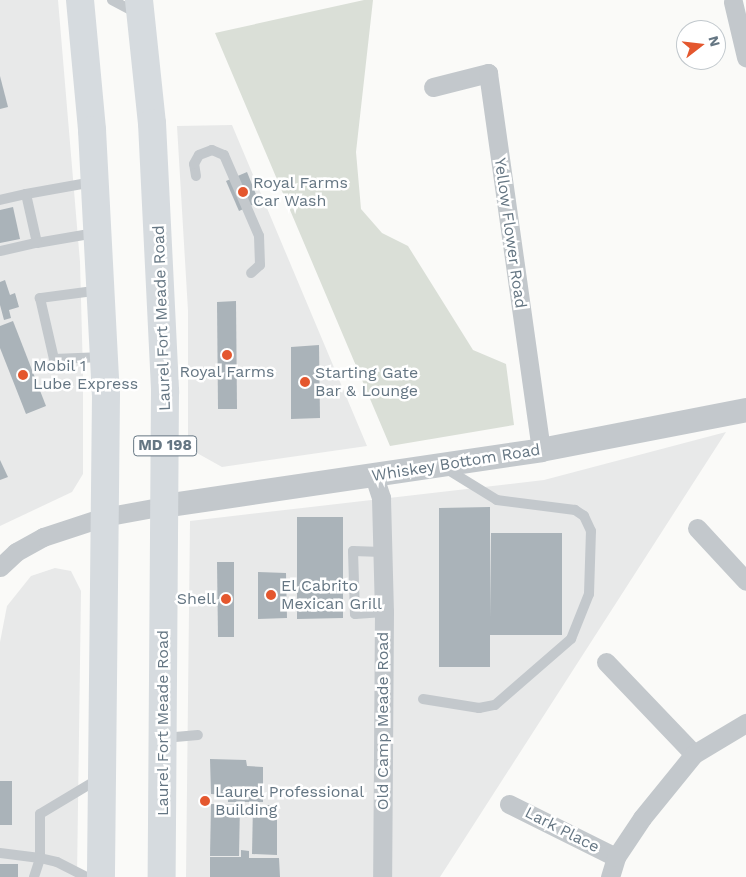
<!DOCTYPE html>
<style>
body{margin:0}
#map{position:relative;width:746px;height:877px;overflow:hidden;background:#fafaf8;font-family:"Work Sans",sans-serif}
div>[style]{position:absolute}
.built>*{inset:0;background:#e8e9e9}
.green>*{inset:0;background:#dadfd7}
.building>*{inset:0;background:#aab3b9}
.service>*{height:10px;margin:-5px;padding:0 5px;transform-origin:5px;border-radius:5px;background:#c3c8cc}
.minor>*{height:19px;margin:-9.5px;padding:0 9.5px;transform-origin:9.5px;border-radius:9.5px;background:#c3c8cc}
.tertiary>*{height:24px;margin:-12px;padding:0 12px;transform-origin:12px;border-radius:12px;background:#c3c8cc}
.primary>*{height:28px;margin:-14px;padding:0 14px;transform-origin:14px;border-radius:14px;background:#d6dbdf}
.dots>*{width:14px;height:14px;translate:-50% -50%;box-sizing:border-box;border:2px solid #fff;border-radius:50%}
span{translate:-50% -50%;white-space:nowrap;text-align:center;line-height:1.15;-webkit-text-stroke:5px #fff;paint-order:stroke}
.shield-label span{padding:1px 4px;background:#fff;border:1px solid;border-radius:4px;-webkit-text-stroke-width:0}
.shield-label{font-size:15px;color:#657683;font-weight:700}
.poi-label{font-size:16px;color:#657683}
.left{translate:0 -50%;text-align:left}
.right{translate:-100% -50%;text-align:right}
.street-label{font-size:16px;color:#657683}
.north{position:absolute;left:676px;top:20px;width:50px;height:50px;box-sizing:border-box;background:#fff;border:1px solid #c1c8cd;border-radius:50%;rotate:74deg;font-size:14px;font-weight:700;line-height:20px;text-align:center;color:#657683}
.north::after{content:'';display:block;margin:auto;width:18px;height:22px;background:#e4572e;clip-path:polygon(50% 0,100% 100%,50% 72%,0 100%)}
</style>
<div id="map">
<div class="built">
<div style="clip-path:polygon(0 0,58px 0,80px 262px,83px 374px,83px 474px,72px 492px,0 526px)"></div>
<div style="clip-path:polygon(232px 125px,367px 446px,222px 467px,188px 448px,188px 311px,177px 126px)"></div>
<div style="clip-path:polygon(726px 432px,440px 877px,186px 877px,190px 521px,544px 480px)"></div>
<div style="clip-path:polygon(55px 568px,71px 571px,81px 591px,77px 877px,0 877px,0 642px,7px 606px,31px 576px)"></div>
</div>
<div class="green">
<div style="clip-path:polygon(364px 0,373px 0,356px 152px,361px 209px,382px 233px,408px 246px,473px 350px,506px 364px,514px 425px,390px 446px,215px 33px)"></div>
</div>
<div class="building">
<div style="clip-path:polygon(0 76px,8px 107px,0 109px)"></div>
<div style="clip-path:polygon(247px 172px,259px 202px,239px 211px,226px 181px)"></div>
<div style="clip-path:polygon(13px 207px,20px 239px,0 243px,0 210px)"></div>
<div style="clip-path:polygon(5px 280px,10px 295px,15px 293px,19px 307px,9px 310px,11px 318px,4px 320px,0 305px,0 282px)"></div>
<div style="clip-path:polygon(236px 301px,237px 409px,218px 409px,217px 302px)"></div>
<div style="clip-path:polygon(13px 321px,46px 406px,26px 414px,0 348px,0 326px)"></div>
<div style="clip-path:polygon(319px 345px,320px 418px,291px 419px,291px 347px)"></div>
<div style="clip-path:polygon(0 460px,8px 477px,0 480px)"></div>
<div style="clip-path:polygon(490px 507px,490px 618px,491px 533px,562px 533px,562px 635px,490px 635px,490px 667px,439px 667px,439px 508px)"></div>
<div style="clip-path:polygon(297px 517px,343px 517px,343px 618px,297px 619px)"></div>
<div style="clip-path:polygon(217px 562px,234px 562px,234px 637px,218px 637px)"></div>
<div style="clip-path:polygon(258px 572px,286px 573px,287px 618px,258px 619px)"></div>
<div style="clip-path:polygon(210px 759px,246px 760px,247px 766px,263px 767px,263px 802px,228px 802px,228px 795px,211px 794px)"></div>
<div style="clip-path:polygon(0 781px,12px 781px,12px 825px,0 825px)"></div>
<div style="clip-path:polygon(211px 804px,240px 804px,239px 856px,210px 856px)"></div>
<div style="clip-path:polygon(253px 805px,277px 805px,277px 855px,252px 854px)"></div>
<div style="clip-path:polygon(241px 850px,249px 851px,249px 858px,279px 858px,280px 877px,210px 877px,210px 857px,241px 857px)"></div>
<div style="clip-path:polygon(0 864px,18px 864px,18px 877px,0 877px)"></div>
</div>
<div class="service">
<div style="left:112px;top:0;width:30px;rotate:28deg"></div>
<div style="left:196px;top:176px;width:12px;rotate:-99deg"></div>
<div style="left:194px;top:164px;width:10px;rotate:-61deg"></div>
<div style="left:199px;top:155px;width:14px;rotate:-21deg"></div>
<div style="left:212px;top:150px;width:13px;rotate:23deg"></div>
<div style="left:224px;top:155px;width:88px;rotate:66.6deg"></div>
<div style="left:259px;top:236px;width:29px;rotate:88deg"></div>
<div style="left:260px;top:265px;width:12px;rotate:138deg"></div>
<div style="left:93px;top:182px;width:68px;rotate:169.8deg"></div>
<div style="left:26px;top:194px;width:50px;rotate:77.3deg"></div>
<div style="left:37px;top:243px;width:59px;rotate:-9.8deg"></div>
<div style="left:0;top:200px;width:27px;rotate:-13deg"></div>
<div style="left:1px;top:251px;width:37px;rotate:-13deg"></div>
<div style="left:101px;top:290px;width:62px;rotate:172.5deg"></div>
<div style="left:40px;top:298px;width:63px;rotate:77.1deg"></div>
<div style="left:54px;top:359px;width:49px;rotate:-2.3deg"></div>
<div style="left:382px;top:552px;width:29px;rotate:-178deg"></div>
<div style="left:353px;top:551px;width:63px;rotate:88.2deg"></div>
<div style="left:355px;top:614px;width:29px;rotate:-4deg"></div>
<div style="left:423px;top:699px;width:57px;rotate:9.1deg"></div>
<div style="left:479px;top:708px;width:16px;rotate:-11deg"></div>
<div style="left:495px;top:705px;width:101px;rotate:-41deg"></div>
<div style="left:571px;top:639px;width:48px;rotate:-68.2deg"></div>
<div style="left:589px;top:594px;width:63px;rotate:-88.2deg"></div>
<div style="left:591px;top:531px;width:17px;rotate:-115deg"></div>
<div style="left:584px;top:516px;width:11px;rotate:-146deg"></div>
<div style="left:575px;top:510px;width:79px;rotate:-172.7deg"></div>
<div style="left:497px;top:500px;width:61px;rotate:-148.4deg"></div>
<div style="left:164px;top:738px;width:34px;rotate:-5deg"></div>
<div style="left:0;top:853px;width:40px;rotate:7.1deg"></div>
<div style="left:40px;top:858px;width:44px;rotate:-90deg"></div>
<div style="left:40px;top:814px;width:70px;rotate:-31deg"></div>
<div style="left:34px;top:877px;width:20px;rotate:-72deg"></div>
<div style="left:40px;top:858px;width:17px;rotate:13deg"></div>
<div style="left:57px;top:862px;width:33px;rotate:27deg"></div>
</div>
<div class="minor">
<div style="left:733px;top:2px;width:57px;rotate:76.7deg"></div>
<div style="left:433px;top:87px;width:57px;rotate:-14.3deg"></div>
<div style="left:488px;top:73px;width:381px;rotate:82deg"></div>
<div style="left:374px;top:476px;width:23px;rotate:72deg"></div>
<div style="left:381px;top:498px;width:114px;rotate:88.5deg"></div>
<div style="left:384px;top:612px;width:265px;rotate:90.4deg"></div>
<div style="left:697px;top:528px;width:72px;rotate:47.2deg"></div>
<div style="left:0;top:567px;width:22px;rotate:-43deg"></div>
<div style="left:16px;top:552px;width:31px;rotate:-29deg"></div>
<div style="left:43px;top:537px;width:64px;rotate:-18.2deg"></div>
<div style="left:104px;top:517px;width:61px;rotate:-10.4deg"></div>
<div style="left:606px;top:662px;width:127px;rotate:46.3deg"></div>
<div style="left:509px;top:804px;width:119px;rotate:26.4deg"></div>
<div style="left:610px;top:877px;width:21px;rotate:-73deg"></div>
<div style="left:616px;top:857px;width:47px;rotate:-56.3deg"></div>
<div style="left:642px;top:818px;width:82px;rotate:-50.9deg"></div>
<div style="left:694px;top:754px;width:61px;rotate:-30.8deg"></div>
</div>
<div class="tertiary">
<div style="left:164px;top:506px;width:381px;rotate:-8.4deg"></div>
<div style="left:541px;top:450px;width:209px;rotate:-11deg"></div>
</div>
<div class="primary">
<div style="left:80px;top:0;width:131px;rotate:84.7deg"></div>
<div style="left:92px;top:130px;width:265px;rotate:87deg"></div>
<div style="left:106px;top:395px;width:482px;rotate:90.6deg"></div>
<div style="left:139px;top:0;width:124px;rotate:84deg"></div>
<div style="left:152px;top:123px;width:270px;rotate:87.2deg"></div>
<div style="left:165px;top:393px;width:484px;rotate:90.4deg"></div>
</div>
<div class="dots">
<div style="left:243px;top:192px;background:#e4572e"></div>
<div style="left:227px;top:355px;background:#e4572e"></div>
<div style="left:23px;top:375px;background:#e4572e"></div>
<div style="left:305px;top:382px;background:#e4572e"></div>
<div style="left:271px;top:595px;background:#e4572e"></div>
<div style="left:226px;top:599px;background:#e4572e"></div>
<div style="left:205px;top:801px;background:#e4572e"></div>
</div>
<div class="shield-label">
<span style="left:165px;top:446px">MD 198</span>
</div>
<div class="poi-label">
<span class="left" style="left:253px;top:192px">Royal Farms<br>Car Wash</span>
<span class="left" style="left:33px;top:375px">Mobil 1<br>Lube Express</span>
<span style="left:227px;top:372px">Royal Farms</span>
<span class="left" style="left:315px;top:382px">Starting Gate<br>Bar &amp; Lounge</span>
<span class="left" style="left:281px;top:595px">El Cabrito<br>Mexican Grill</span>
<span class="right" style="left:216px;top:599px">Shell</span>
<span class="left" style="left:215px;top:801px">Laurel Professional<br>Building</span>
</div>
<div class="street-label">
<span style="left:510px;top:233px;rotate:82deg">Yellow Flower Road</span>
<span style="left:162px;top:318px;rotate:-92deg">Laurel Fort Meade Road</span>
<span style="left:456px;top:463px;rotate:-9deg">Whiskey Bottom Road</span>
<span style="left:383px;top:721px;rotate:-90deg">Old Camp Meade Road</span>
<span style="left:163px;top:723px;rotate:-90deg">Laurel Fort Meade Road</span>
<span style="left:562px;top:830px;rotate:27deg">Lark Place</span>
</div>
<div class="north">N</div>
</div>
